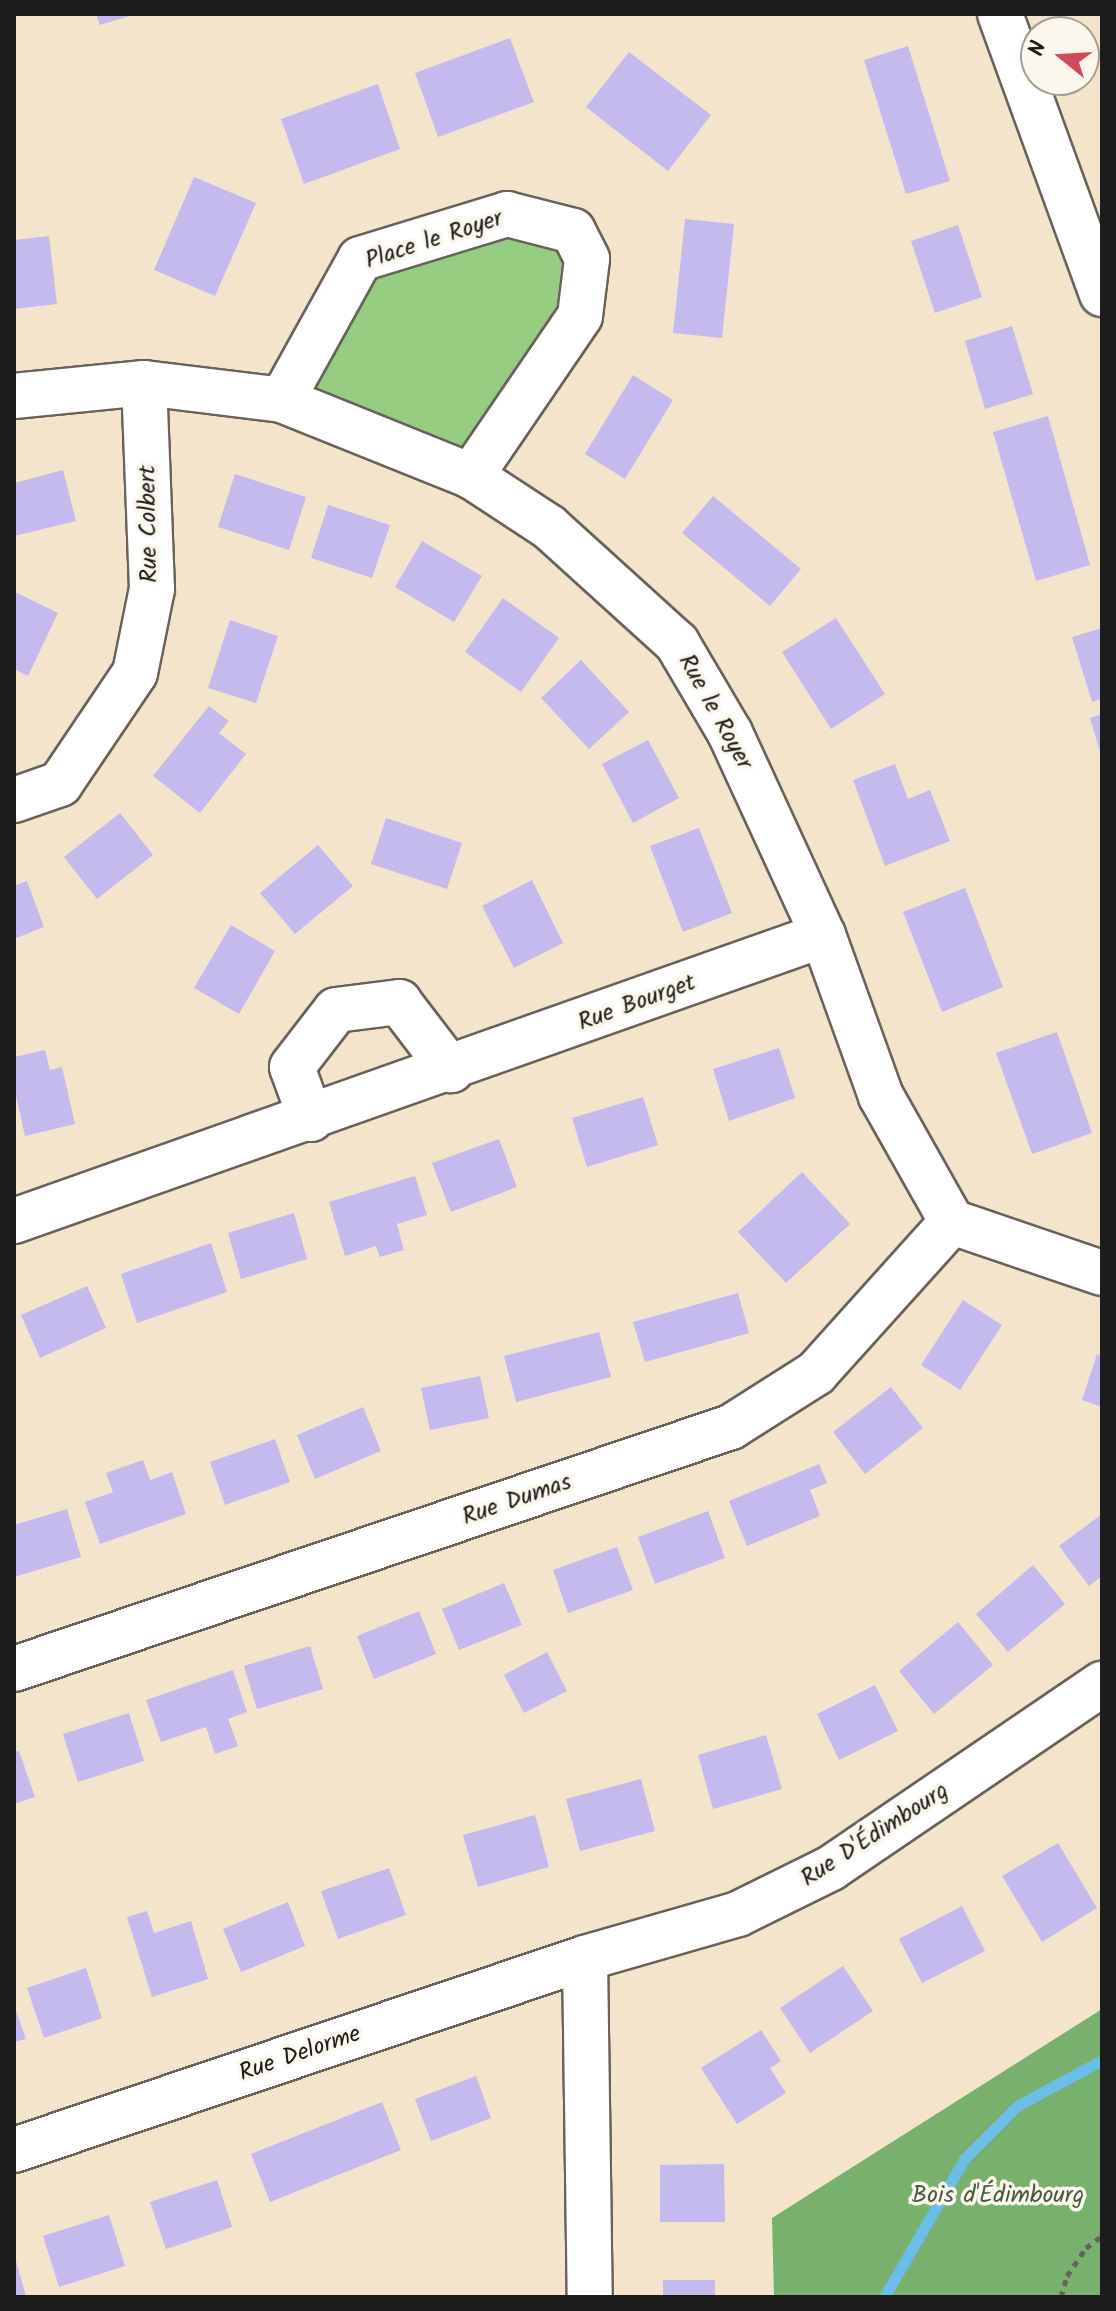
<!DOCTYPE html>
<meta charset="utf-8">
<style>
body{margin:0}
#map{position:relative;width:1116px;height:2311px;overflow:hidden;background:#f5e4cc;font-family:Kalam,sans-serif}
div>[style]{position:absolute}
.green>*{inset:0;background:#96cd80}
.forest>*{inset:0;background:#78b06e}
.stream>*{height:11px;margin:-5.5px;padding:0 5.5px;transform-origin:5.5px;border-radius:5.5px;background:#6bbee7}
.building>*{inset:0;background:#c4baee}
.path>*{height:5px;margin-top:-2.5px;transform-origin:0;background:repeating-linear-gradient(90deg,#68625a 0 6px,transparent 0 12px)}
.roads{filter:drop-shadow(2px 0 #68625a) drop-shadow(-2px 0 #68625a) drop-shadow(0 2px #68625a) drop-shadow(0 -2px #68625a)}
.minor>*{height:44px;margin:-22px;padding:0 22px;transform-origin:22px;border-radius:22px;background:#fff}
span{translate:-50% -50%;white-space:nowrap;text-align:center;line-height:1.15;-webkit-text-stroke:7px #fbf7ec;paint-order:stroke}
.street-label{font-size:24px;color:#1c1c1c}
.park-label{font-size:24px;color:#475a3f}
.frame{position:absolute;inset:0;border:16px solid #1c1c1c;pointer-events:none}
.north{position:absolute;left:1020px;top:16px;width:80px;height:80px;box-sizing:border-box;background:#fbf7ec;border:2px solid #a29f99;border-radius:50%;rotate:288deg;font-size:22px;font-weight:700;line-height:32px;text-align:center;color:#1c1c1c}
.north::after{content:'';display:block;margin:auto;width:28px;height:36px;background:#d1495b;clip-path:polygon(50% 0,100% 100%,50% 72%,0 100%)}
</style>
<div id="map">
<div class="green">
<div style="clip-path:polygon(507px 214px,587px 259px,471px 476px,282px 400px,360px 259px)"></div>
</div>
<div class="forest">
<div style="clip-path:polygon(1102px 2009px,1102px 2297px,774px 2297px,772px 2218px)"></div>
</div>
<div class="stream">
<div style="left:884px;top:2297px;width:161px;rotate:-59.8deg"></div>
<div style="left:965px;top:2158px;width:74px;rotate:-45deg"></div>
<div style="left:1017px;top:2106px;width:97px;rotate:-28.4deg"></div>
</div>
<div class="building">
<div style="clip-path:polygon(96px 14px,133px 14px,133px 15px,100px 25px)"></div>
<div style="clip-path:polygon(510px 38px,534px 102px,438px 137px,415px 73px)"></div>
<div style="clip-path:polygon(908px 46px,950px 181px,906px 194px,864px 60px)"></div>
<div style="clip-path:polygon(629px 52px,711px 115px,668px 171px,586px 107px)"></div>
<div style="clip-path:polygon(378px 84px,400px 149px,304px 184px,281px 119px)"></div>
<div style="clip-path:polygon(194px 177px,256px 203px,215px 296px,154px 270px)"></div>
<div style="clip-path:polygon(685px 219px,734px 224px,722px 338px,673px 333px)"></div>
<div style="clip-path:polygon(958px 225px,982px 297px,935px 313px,911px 241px)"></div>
<div style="clip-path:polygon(49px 236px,57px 304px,14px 309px,14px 240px)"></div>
<div style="clip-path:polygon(1012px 326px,1033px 394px,985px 409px,965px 341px)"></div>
<div style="clip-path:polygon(633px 375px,673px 400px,625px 479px,585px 454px)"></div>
<div style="clip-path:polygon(1048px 416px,1090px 565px,1036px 581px,993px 432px)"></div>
<div style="clip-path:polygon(63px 470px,76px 521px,14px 536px,14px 483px)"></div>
<div style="clip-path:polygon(235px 474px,306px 497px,289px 550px,218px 527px)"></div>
<div style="clip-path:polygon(713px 496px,801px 569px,770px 606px,682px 533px)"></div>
<div style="clip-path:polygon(328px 505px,390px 525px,372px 578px,311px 558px)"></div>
<div style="clip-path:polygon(422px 541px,482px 576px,454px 622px,395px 587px)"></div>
<div style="clip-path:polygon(15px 592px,58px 613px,28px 676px,14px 669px)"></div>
<div style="clip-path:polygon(503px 598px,559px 638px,521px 692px,465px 652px)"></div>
<div style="clip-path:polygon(836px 618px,885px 694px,831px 729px,782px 652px)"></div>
<div style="clip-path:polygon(230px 620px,278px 636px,256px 703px,208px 688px)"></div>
<div style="clip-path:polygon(1102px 628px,1102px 699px,1092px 702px,1072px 637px)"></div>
<div style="clip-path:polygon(581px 660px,629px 712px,589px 749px,541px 698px)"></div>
<div style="clip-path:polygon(209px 706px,229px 721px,219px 733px,246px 754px,200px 813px,153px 776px)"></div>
<div style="clip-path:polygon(1102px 714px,1102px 755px,1101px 755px,1090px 718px)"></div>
<div style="clip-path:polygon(648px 740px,679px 798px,633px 823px,602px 764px)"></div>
<div style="clip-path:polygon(895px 764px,908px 799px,930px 790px,950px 841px,885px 866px,853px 780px)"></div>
<div style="clip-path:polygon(120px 813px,153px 855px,97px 899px,64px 857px)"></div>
<div style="clip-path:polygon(386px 818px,462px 843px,447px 889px,371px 864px)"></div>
<div style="clip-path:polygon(699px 828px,732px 913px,683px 932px,650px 846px)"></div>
<div style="clip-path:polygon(318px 845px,353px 886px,295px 934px,260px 893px)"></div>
<div style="clip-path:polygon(532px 880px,563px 943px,514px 968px,482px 906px)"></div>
<div style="clip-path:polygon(27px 881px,44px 927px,14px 939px,14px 886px)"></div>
<div style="clip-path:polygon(965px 888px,1003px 987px,942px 1012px,903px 912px)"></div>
<div style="clip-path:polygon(231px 925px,275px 951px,239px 1014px,194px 988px)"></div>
<div style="clip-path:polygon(1057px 1032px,1092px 1133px,1032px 1154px,996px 1053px)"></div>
<div style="clip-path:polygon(779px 1048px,795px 1098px,729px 1121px,713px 1069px)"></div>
<div style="clip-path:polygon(45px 1050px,50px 1070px,62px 1067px,75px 1124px,25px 1136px,14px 1087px,14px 1057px)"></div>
<div style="clip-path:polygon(643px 1097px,658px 1145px,587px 1167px,572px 1118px)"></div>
<div style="clip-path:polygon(499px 1139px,517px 1187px,451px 1212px,432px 1163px)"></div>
<div style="clip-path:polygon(802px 1172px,850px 1224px,786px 1283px,738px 1232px)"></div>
<div style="clip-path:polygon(415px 1176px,427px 1215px,397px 1224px,404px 1250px,380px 1257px,376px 1246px,345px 1256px,329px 1202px)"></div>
<div style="clip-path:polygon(294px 1213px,307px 1259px,241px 1279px,228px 1233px)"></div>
<div style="clip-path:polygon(211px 1243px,227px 1292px,137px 1323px,121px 1274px)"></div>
<div style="clip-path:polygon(87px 1286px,106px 1328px,40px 1358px,21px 1315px)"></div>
<div style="clip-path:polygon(738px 1293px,749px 1333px,645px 1362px,633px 1322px)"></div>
<div style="clip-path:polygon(963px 1300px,1002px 1325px,960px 1390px,921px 1365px)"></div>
<div style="clip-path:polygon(599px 1332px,611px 1377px,516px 1402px,504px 1356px)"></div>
<div style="clip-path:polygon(1097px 1354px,1102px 1356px,1102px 1407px,1082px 1400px)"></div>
<div style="clip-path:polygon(480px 1376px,489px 1418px,430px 1430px,421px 1388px)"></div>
<div style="clip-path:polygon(891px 1387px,923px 1428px,865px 1474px,833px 1432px)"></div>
<div style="clip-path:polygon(363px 1407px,381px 1451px,315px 1479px,297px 1435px)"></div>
<div style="clip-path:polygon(275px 1439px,290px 1482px,225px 1505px,210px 1462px)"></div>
<div style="clip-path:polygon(143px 1460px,150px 1480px,172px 1472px,186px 1514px,100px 1544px,85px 1502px,113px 1492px,106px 1473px)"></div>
<div style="clip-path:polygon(819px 1464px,827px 1483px,810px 1490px,820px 1516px,747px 1546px,729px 1501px)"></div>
<div style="clip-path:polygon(67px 1509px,81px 1557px,14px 1577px,14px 1525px)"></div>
<div style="clip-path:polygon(708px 1511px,725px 1558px,655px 1584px,638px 1537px)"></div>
<div style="clip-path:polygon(1102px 1514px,1102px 1576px,1089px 1586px,1059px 1546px)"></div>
<div style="clip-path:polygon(617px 1547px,633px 1590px,568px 1613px,553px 1570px)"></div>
<div style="clip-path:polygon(1033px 1565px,1065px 1604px,1008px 1652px,976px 1614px)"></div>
<div style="clip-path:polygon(504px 1583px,522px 1625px,459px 1650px,442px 1609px)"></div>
<div style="clip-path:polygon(419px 1611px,436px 1654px,374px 1679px,357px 1636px)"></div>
<div style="clip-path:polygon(958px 1622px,993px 1665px,934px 1714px,899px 1671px)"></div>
<div style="clip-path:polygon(310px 1646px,323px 1689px,257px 1709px,244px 1666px)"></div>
<div style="clip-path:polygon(547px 1652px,567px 1691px,524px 1713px,504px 1675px)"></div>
<div style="clip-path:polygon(233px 1670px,247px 1712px,228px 1719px,238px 1746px,215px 1754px,206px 1727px,161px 1742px,146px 1700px)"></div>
<div style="clip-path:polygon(875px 1685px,898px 1731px,839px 1760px,817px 1714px)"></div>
<div style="clip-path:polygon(129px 1713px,144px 1761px,78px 1782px,63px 1734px)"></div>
<div style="clip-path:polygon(766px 1735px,782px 1789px,713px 1809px,698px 1755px)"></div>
<div style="clip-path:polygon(19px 1751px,35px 1797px,14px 1804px,14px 1752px)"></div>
<div style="clip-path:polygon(641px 1779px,655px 1831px,580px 1851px,566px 1799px)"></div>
<div style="clip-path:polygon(535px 1815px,549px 1867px,478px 1887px,463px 1835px)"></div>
<div style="clip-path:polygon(1058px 1843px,1097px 1908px,1042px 1942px,1002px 1876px)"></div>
<div style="clip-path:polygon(389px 1868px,406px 1915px,338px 1939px,321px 1891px)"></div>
<div style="clip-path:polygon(288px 1902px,305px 1946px,241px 1972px,223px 1929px)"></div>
<div style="clip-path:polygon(962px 1906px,985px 1951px,922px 1983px,899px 1939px)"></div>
<div style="clip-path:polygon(147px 1911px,154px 1933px,191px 1921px,208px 1979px,152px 1997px,127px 1917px)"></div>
<div style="clip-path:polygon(843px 1966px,873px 2011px,810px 2053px,780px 2008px)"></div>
<div style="clip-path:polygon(86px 1968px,102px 2018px,44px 2038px,27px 1988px)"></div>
<div style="clip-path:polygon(14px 2005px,26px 2039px,14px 2042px)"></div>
<div style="clip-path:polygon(761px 2030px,781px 2061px,770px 2068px,786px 2093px,737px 2124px,701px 2068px)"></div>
<div style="clip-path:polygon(476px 2076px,491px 2118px,431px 2141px,415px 2099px)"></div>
<div style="clip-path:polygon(382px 2102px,401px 2150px,270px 2202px,251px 2154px)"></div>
<div style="clip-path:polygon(724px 2164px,725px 2222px,660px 2222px,660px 2165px)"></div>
<div style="clip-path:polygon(217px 2180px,232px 2227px,166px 2249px,150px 2202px)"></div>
<div style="clip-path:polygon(109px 2215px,125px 2266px,59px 2287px,43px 2236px)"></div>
<div style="clip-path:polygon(14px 2254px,26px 2296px,22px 2297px,14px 2297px)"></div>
<div style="clip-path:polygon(663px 2280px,715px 2280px,715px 2297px,663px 2297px)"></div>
</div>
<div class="path">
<div style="left:1061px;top:2297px;width:22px;rotate:-74deg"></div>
<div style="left:1067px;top:2276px;width:34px;rotate:-56deg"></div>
<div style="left:1086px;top:2248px;width:20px;rotate:-37deg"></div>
</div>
<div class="roads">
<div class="minor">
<div style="left:1000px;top:14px;width:298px;rotate:70deg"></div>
<div style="left:14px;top:396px;width:131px;rotate:-5.7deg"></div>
<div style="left:144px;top:383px;width:139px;rotate:7deg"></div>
<div style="left:282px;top:400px;width:204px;rotate:21.9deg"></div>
<div style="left:471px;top:476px;width:93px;rotate:33.2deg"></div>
<div style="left:549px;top:527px;width:173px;rotate:42.2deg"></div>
<div style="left:677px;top:643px;width:104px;rotate:59.5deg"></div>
<div style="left:730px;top:733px;width:222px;rotate:65.3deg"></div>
<div style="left:823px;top:935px;width:171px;rotate:70.2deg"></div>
<div style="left:881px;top:1096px;width:145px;rotate:60.6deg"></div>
<div style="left:952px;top:1222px;width:158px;rotate:18.8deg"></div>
<div style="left:282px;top:400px;width:161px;rotate:-61deg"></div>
<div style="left:360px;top:259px;width:154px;rotate:-17deg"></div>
<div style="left:507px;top:214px;width:68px;rotate:14.4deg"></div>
<div style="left:573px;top:231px;width:31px;rotate:63deg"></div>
<div style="left:587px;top:259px;width:57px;rotate:97deg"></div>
<div style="left:580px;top:316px;width:194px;rotate:124.3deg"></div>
<div style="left:14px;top:800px;width:49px;rotate:-19.2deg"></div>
<div style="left:60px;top:784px;width:134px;rotate:-56deg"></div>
<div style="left:135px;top:673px;width:86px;rotate:-78.6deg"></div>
<div style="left:152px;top:589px;width:206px;rotate:-92.2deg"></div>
<div style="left:311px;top:1119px;width:55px;rotate:-110.1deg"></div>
<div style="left:292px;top:1067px;width:72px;rotate:-52.3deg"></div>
<div style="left:336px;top:1010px;width:64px;rotate:-7.2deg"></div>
<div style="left:399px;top:1002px;width:86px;rotate:52.6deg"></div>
<div style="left:14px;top:1221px;width:858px;rotate:-19.47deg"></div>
<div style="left:14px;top:1669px;width:757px;rotate:-18.65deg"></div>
<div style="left:731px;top:1427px;width:101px;rotate:-32.4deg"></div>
<div style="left:816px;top:1373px;width:203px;rotate:-48deg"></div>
<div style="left:585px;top:1958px;width:339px;rotate:89.2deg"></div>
<div style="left:14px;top:2150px;width:602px;rotate:-18.59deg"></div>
<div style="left:585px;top:1958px;width:159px;rotate:-16deg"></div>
<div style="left:738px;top:1914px;width:104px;rotate:-26.3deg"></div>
<div style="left:831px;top:1868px;width:328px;rotate:-34.2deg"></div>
</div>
</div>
<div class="street-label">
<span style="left:434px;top:240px;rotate:-18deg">Place le Royer</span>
<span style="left:149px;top:524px;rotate:-91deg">Rue Colbert</span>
<span style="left:715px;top:712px;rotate:61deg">Rue le Royer</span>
<span style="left:637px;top:1003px;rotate:-20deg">Rue Bourget</span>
<span style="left:517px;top:1500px;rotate:-19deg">Rue Dumas</span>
<span style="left:875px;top:1835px;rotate:-33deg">Rue D'Édimbourg</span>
<span style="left:300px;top:2054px;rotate:-19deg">Rue Delorme</span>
</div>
<div class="park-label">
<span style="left:998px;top:2196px">Bois d'Édimbourg</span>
</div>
<div class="frame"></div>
<div class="north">N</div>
</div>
